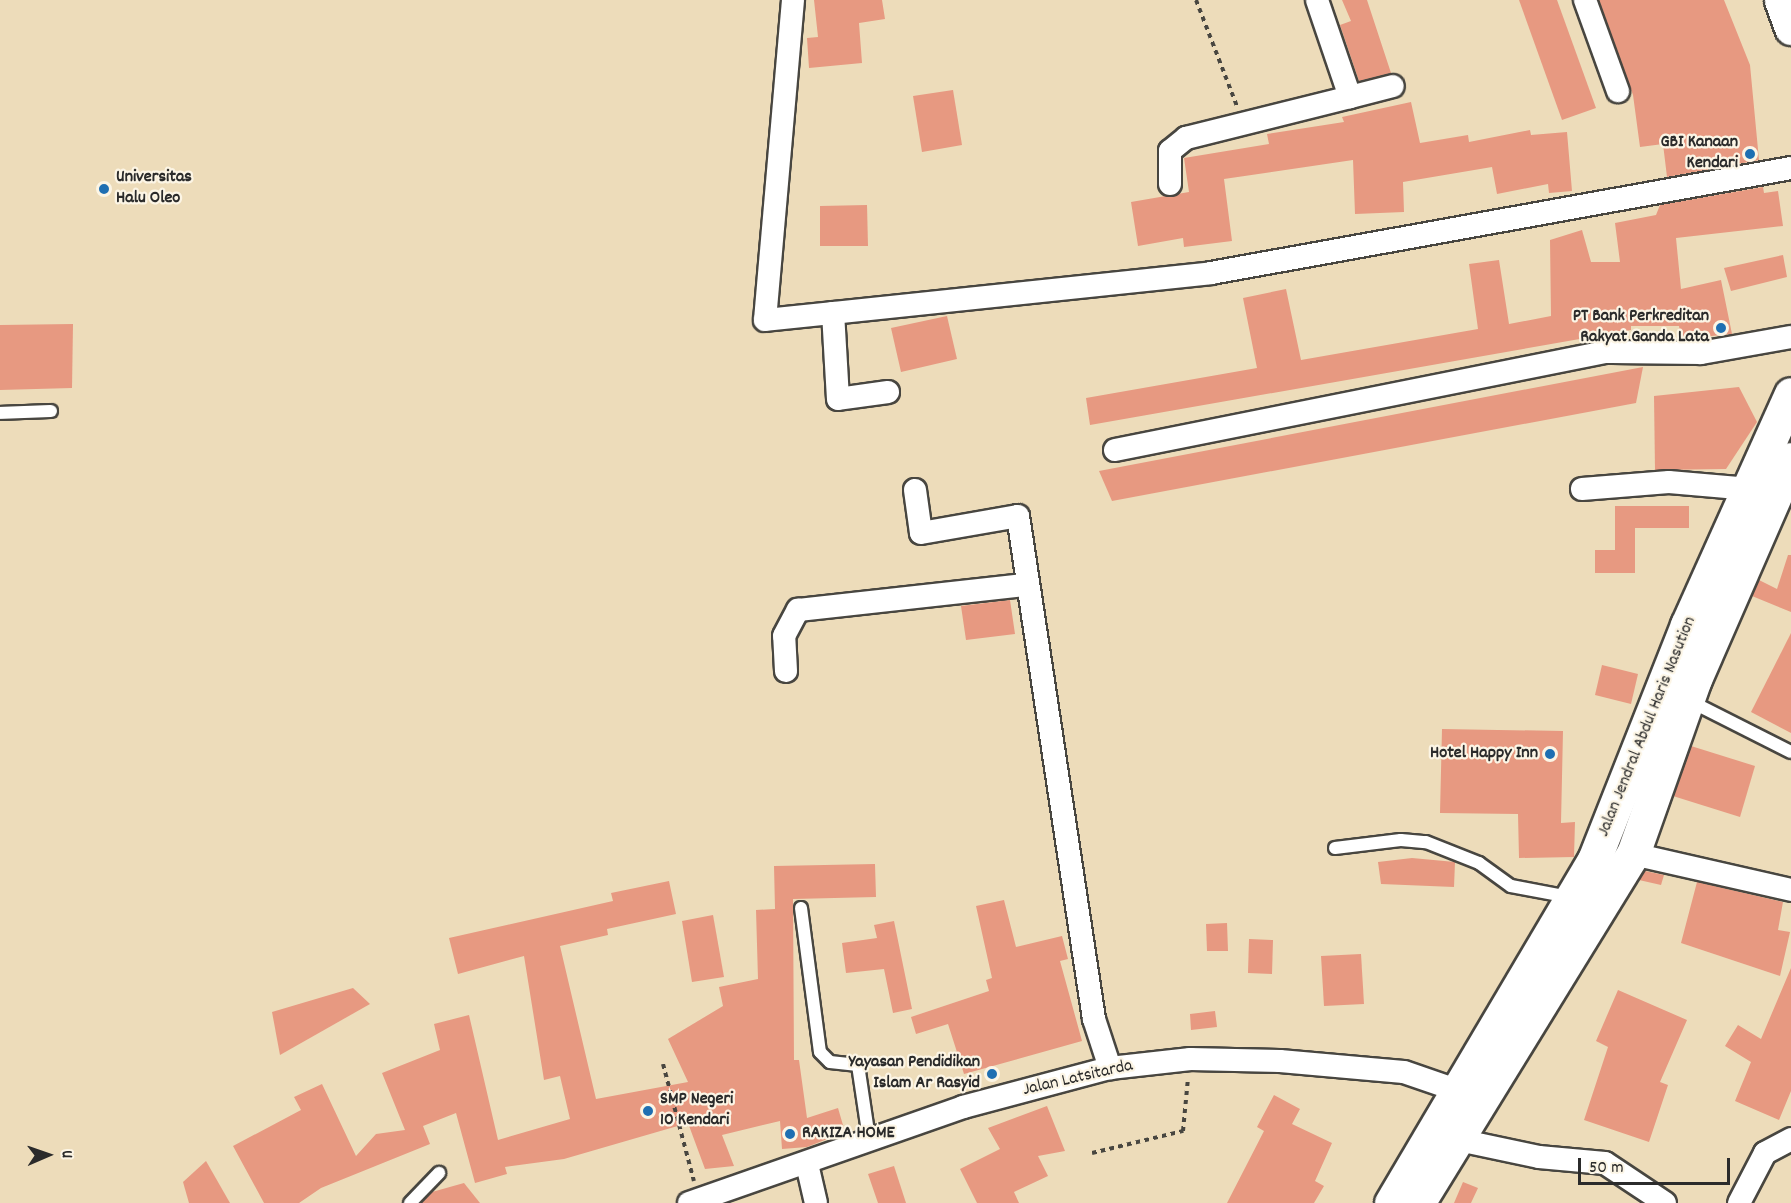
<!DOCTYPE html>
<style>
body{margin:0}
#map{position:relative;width:1791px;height:1203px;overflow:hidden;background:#eddcba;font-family:Dekko,sans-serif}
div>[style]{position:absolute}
.building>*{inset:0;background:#e79981}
.path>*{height:4px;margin-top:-2px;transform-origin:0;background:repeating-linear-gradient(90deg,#484640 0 4.5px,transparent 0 9px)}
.roads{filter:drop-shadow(2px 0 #484640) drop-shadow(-2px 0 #484640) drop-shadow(0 2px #484640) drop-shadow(0 -2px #484640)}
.service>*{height:12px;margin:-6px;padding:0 6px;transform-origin:6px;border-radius:6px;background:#fff}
.minor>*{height:22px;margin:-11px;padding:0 11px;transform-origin:11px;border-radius:11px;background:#fff}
.trunk>*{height:33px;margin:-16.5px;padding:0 16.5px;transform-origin:16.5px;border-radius:16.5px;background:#fff}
.dots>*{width:16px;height:16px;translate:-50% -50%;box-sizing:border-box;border:3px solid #fcf5e5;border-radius:50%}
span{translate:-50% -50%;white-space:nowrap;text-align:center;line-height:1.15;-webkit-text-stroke:4.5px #fcf5e5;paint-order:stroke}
.poi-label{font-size:18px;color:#2b2b2b;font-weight:700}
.right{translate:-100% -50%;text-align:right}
.left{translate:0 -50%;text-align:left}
.street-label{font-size:18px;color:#2b2b2b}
.north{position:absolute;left:18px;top:1125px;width:60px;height:60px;-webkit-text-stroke:4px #fcf5e5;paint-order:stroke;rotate:88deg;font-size:16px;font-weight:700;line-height:24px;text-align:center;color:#2b2b2b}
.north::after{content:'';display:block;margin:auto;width:21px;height:27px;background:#2b2b2b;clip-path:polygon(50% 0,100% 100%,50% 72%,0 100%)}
.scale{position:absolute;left:1578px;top:1158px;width:152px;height:27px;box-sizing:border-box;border:3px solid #2b2b2b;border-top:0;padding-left:8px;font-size:18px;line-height:21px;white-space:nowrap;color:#2b2b2b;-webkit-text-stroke:4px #fcf5e5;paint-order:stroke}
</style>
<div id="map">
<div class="building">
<div style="clip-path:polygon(814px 0,882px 0,885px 19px,859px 23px,862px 63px,809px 68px,807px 38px,818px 37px)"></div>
<div style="clip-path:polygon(1342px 0,1367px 0,1391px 73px,1359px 81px,1340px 25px,1351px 21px)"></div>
<div style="clip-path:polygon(1519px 0,1557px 0,1596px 108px,1562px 120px)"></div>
<div style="clip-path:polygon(1599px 0,1724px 0,1750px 65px,1759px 160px,1667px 177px,1663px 144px,1640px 147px,1633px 95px)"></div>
<div style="clip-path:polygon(953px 90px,962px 145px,922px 152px,913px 96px)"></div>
<div style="clip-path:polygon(1411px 102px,1420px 143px,1468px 135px,1469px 142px,1530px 130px,1531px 135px,1567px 132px,1572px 191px,1549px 193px,1548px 184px,1497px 194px,1492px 167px,1403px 182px,1404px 212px,1355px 214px,1353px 160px,1224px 179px,1232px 241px,1184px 247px,1183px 238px,1138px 246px,1131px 202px,1189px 192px,1184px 158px,1269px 144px,1267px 134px,1344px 122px,1342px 117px)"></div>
<div style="clip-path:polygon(1763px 187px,1764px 193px,1778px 191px,1783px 226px,1676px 238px,1681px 289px,1721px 280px,1732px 334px,1681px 339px,1679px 326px,1631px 326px,1631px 330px,1090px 425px,1086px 398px,1257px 368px,1243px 298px,1286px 289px,1301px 360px,1478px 329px,1469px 264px,1499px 260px,1509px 324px,1551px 316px,1550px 240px,1582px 230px,1591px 262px,1620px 262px,1615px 223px,1656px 215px,1660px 205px)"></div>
<div style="clip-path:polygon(867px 205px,868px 246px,820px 246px,820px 206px)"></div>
<div style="clip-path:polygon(1783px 255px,1787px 277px,1731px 291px,1724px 268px)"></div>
<div style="clip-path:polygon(947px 316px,957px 359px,901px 372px,891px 328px)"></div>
<div style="clip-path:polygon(73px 324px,72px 388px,0 390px,0 325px)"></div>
<div style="clip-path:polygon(1643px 367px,1636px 403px,1112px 501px,1099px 471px)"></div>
<div style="clip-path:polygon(1739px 387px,1757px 422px,1726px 469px,1655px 470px,1654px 396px)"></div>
<div style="clip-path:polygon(1615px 506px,1689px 506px,1689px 528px,1635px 528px,1635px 573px,1595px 573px,1595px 550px,1615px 550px)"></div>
<div style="clip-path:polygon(1788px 555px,1791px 555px,1791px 612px,1752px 596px,1759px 580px,1777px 589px)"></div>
<div style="clip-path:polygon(1010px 600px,1015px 634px,966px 640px,961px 606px)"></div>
<div style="clip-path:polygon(1791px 633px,1791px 733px,1751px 712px)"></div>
<div style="clip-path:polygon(1602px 665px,1638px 674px,1631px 704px,1595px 695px)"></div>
<div style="clip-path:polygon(1442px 729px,1563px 731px,1561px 823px,1575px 822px,1574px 857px,1519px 858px,1518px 814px,1440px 813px)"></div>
<div style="clip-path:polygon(1691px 746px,1755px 766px,1740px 817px,1673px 796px)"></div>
<div style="clip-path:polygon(1412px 858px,1455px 862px,1454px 887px,1381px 884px,1378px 862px)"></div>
<div style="clip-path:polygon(875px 864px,876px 897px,793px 899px,794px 1060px,799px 1060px,807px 1118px,838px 1108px,845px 1132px,807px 1147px,782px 1149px,780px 1121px,722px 1135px,734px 1166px,705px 1169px,688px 1123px,564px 1159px,505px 1167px,507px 1174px,475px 1183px,456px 1113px,423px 1126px,430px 1144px,321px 1188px,299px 1203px,264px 1203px,233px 1146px,301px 1110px,294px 1097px,322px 1084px,356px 1156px,376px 1134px,405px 1130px,382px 1073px,440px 1050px,434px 1024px,469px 1015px,498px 1140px,570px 1119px,560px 1076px,544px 1080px,524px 956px,458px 974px,449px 938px,613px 901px,611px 893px,669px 881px,676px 914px,607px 929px,608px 935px,560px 946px,596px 1099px,688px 1082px,668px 1039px,723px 1006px,719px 987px,758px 979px,756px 910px,775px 909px,774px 866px)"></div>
<div style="clip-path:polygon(1645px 871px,1664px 875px,1661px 885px,1639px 880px)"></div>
<div style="clip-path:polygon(1697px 882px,1783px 902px,1778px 930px,1790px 932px,1780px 976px,1681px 943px)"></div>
<div style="clip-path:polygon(1004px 900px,1016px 947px,1062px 936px,1068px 959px,1060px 961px,1082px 1041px,964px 1074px,948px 1024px,916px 1034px,911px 1017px,989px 991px,986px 980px,992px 978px,976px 906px)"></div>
<div style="clip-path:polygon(713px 915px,724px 977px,692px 982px,682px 921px)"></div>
<div style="clip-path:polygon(894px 921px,912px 1009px,893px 1013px,884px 969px,846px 973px,842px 943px,877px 938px,874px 925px)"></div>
<div style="clip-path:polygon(1227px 923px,1228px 951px,1207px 951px,1206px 924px)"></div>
<div style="clip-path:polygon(1249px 939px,1273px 940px,1272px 974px,1248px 973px)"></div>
<div style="clip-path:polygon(1361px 954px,1364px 1004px,1324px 1006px,1321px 956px)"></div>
<div style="clip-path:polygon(1791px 968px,1791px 1091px,1779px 1120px,1735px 1101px,1751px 1062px,1725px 1046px,1738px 1025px,1761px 1039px)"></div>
<div style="clip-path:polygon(353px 988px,370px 1004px,280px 1055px,272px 1012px)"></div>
<div style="clip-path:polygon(1618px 990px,1687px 1020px,1660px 1082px,1668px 1085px,1649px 1142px,1584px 1120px,1608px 1047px,1596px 1041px)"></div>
<div style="clip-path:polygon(1215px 1011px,1217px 1027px,1191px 1030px,1190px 1014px)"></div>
<div style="clip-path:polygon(1274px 1095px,1300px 1109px,1292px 1124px,1332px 1143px,1315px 1181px,1324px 1186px,1314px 1203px,1227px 1203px,1264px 1131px,1257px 1127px)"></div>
<div style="clip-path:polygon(1047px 1106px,1065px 1151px,1038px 1156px,1048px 1176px,1014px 1192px,1019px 1203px,977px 1203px,960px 1169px,1000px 1149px,988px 1128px)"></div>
<div style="clip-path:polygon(206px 1161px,230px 1203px,189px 1203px,183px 1182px)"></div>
<div style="clip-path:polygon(894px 1166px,906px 1203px,878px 1203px,868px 1174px)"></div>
<div style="clip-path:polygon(1463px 1182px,1478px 1188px,1471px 1203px,1454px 1203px)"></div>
<div style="clip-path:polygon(464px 1183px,480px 1203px,421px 1203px,432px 1192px)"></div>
</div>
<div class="path">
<div style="left:1196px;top:0;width:114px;rotate:68.9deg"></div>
<div style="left:663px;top:1064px;width:121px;rotate:75.2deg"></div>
<div style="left:1092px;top:1153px;width:94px;rotate:-13.6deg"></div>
<div style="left:1183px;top:1131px;width:53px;rotate:-84.6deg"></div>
</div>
<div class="roads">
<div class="service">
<div style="left:0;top:413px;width:51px;rotate:-2.2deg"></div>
<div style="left:1688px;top:700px;width:115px;rotate:26.8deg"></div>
<div style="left:1335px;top:848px;width:66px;rotate:-6.9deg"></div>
<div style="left:1401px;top:840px;width:25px;rotate:5deg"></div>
<div style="left:1426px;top:842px;width:57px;rotate:21.6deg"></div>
<div style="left:1479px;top:863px;width:39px;rotate:36deg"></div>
<div style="left:1511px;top:886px;width:60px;rotate:10.6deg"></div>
<div style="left:801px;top:908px;width:145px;rotate:82.5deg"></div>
<div style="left:820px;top:1052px;width:14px;rotate:45deg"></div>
<div style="left:830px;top:1062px;width:28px;rotate:6deg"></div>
<div style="left:858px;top:1065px;width:75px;rotate:81.5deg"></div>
<div style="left:410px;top:1203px;width:42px;rotate:-46deg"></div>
</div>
<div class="minor">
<div style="left:793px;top:0;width:321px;rotate:95deg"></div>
<div style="left:765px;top:320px;width:68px;rotate:-5.9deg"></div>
<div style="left:1585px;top:0;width:97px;rotate:70.1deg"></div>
<div style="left:1350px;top:97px;width:44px;rotate:-14.3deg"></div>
<div style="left:1170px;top:184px;width:33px;rotate:-90deg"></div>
<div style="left:1170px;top:151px;width:21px;rotate:-39deg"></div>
<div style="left:1186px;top:138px;width:169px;rotate:-14deg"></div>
<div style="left:1350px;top:97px;width:102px;rotate:-108.8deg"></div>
<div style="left:888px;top:392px;width:50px;rotate:172deg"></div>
<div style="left:838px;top:399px;width:86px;rotate:-93.3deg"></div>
<div style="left:833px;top:313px;width:380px;rotate:-6deg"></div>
<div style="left:1211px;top:273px;width:589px;rotate:-10.26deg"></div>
<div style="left:1115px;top:450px;width:500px;rotate:-11.3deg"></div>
<div style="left:1605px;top:352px;width:96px;rotate:0.6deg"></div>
<div style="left:1701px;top:353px;width:91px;rotate:-10.1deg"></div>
<div style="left:1582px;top:489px;width:87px;rotate:-4.6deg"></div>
<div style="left:1669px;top:482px;width:81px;rotate:4.9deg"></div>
<div style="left:915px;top:490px;width:43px;rotate:82.1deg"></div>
<div style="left:921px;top:533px;width:98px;rotate:-9.9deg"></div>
<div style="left:1018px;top:516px;width:509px;rotate:81.41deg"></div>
<div style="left:1094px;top:1019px;width:52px;rotate:71.9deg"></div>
<div style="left:786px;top:671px;width:35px;rotate:-93deg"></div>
<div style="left:784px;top:636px;width:30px;rotate:-62deg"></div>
<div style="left:798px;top:610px;width:228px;rotate:-6.3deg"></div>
<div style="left:1633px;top:854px;width:162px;rotate:12.8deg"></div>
<div style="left:1454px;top:1139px;width:87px;rotate:12deg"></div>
<div style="left:1539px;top:1157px;width:66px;rotate:5.2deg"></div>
<div style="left:1605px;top:1163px;width:72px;rotate:33.7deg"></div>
<div style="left:807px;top:1164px;width:40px;rotate:77deg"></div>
<div style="left:689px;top:1203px;width:290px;rotate:-19.3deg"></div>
<div style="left:963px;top:1107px;width:152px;rotate:-14.9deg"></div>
<div style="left:1110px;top:1068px;width:81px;rotate:-6.4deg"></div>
<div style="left:1190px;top:1059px;width:90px;rotate:1.3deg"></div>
<div style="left:1280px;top:1061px;width:124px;rotate:5.1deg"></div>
<div style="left:1404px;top:1072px;width:71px;rotate:18.9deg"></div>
<div style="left:1739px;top:1203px;width:56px;rotate:-62.5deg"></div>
<div style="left:1765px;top:1153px;width:30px;rotate:-28deg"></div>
</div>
<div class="trunk">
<div style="left:1781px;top:0;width:30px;rotate:70deg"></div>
<div style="left:1391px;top:1203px;width:399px;rotate:-59.4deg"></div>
<div style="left:1594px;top:860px;width:253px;rotate:-68.4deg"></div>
<div style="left:1687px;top:625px;width:253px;rotate:-65.8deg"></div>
<div style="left:1418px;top:1203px;width:410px;rotate:-58.4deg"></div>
<div style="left:1633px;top:854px;width:186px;rotate:-70.5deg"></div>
<div style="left:1695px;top:679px;width:240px;rotate:-66.4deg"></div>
</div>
</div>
<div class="dots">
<div style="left:1750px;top:154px;background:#1f6fb2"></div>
<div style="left:104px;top:189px;background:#1f6fb2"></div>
<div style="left:1721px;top:328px;background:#1f6fb2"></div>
<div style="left:1550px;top:754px;background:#1f6fb2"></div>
<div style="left:992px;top:1074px;background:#1f6fb2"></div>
<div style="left:648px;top:1111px;background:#1f6fb2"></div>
<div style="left:790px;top:1134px;background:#1f6fb2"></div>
</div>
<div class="poi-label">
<span class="right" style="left:1738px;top:154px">GBI Kanaan<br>Kendari</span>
<span class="left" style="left:116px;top:189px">Universitas<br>Halu Oleo</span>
<span class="right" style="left:1709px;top:328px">PT Bank Perkreditan<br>Rakyat Ganda Lata</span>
<span class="right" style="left:1538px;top:754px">Hotel Happy Inn</span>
<span class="right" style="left:980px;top:1074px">Yayasan Pendidikan<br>Islam Ar Rasyid</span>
<span class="left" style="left:660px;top:1111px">SMP Negeri<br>10 Kendari</span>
<span class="left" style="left:802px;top:1134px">RAKIZA HOME</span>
</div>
<div class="street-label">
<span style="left:1648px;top:727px;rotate:-68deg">Jalan Jendral Abdul Haris Nasution</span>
<span style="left:1078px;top:1079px;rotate:-13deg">Jalan Latsitarda</span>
</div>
<div class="north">U</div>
<div class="scale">50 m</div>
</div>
